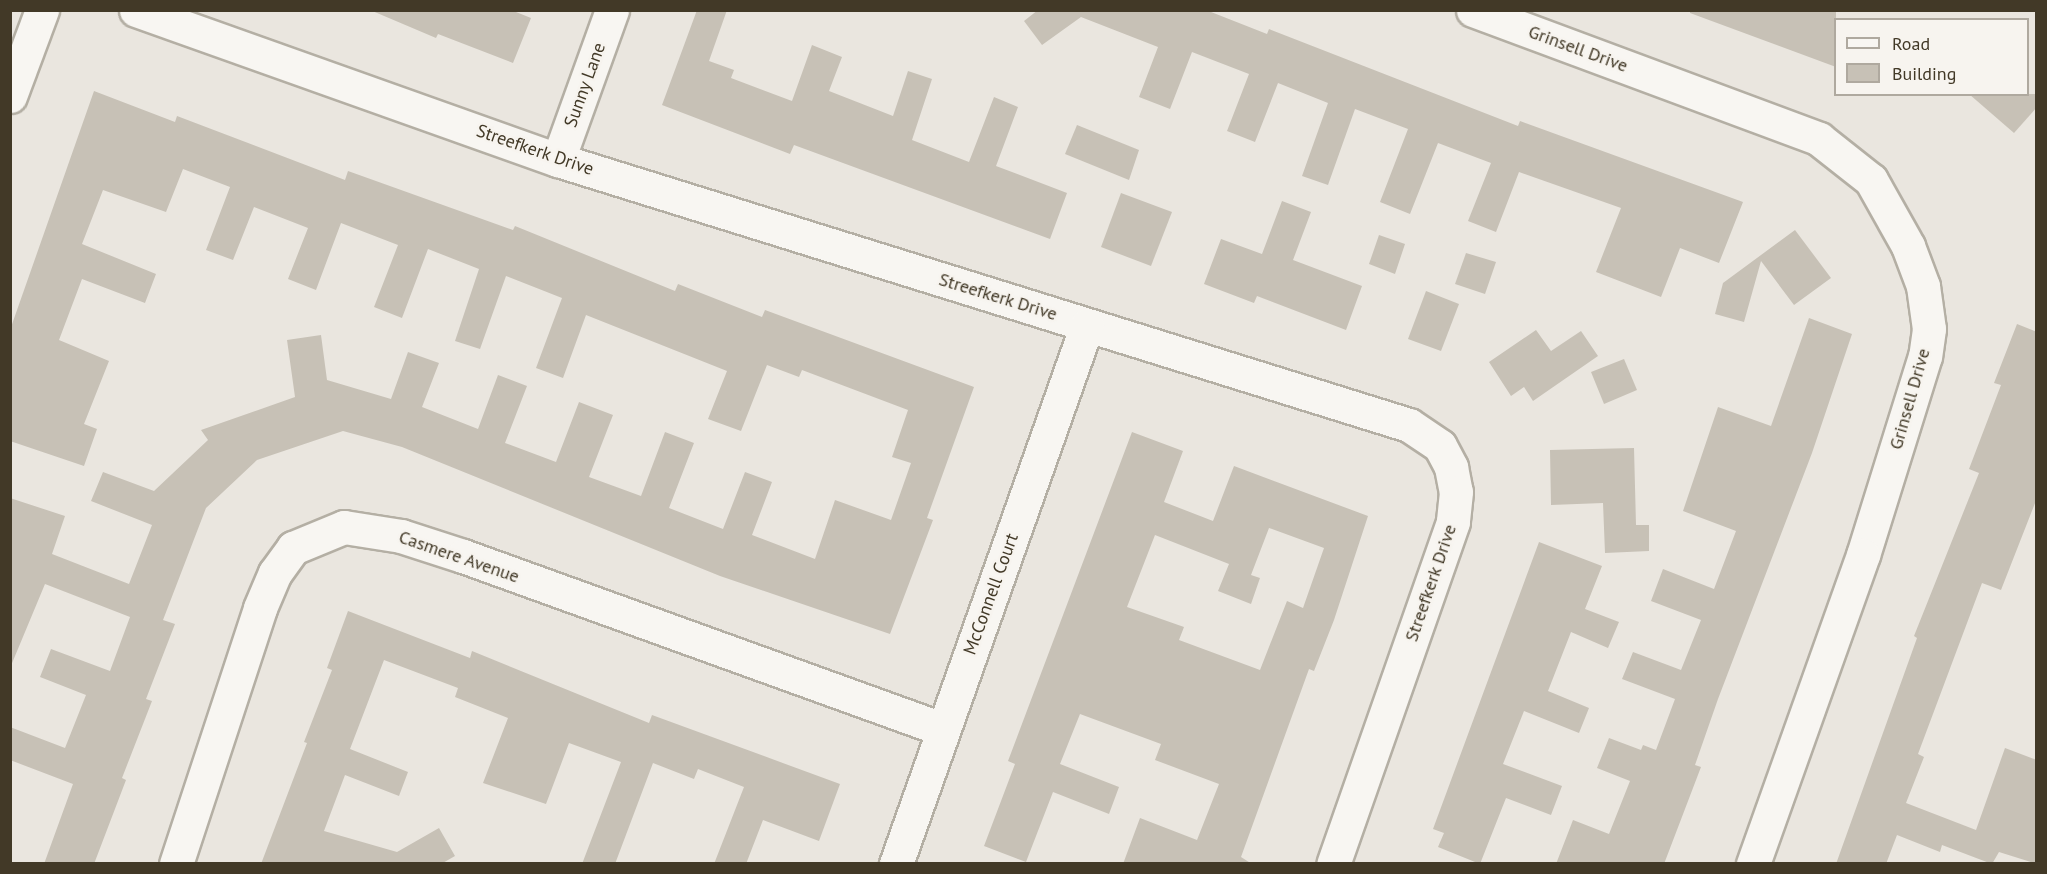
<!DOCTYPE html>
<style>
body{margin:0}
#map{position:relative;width:2047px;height:874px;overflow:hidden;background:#eae6df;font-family:"PT Sans",sans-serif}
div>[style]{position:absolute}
.building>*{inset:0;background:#c7c1b6}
.roads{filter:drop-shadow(2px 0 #b4afa4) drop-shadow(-2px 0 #b4afa4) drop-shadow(0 2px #b4afa4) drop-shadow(0 -2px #b4afa4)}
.street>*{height:33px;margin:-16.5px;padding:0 16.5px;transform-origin:16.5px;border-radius:16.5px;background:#f8f6f2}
span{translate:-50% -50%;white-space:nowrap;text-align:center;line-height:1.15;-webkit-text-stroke:5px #f7f4ef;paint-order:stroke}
.street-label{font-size:18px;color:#423927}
.frame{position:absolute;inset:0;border:12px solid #423927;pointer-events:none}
.legend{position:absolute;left:1834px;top:18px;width:195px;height:78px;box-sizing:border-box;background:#f7f4ef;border:2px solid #afa99f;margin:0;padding:8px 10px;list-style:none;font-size:18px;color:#423927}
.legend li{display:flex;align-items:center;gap:12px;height:30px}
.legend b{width:30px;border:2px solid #afa99f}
</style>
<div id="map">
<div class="building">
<div style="clip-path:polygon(370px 10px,511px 10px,531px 18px,513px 63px,438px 34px,436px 38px)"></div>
<div style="clip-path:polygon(697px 10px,727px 10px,709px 61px,734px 70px,731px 78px,792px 101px,812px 45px,842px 57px,829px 91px,893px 116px,908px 71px,932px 79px,912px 140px,969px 162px,994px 97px,1018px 107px,996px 166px,1067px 193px,1050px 239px,794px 145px,790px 154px,662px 105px)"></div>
<div style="clip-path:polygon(1038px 10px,1206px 10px,1267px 34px,1269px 29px,1518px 126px,1520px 121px,1743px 202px,1719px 263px,1680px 248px,1661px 297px,1596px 272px,1621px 208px,1519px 172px,1496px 232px,1468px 221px,1491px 163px,1438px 143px,1410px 214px,1380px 202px,1408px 129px,1355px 109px,1328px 185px,1302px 176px,1328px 103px,1278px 83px,1255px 142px,1227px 131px,1249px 74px,1192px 52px,1170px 109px,1139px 97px,1158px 47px,1081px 17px,1042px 45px,1024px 21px)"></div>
<div style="clip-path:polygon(1690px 10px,1836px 10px,1836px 67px,1690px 13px)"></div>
<div style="clip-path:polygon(94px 91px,175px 122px,177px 116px,345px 180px,348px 171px,513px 230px,515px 226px,675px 291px,678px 284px,762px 317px,765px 310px,974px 387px,927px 518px,933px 520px,890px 634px,720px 576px,402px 447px,343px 431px,257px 460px,206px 508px,163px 620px,175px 624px,146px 699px,152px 701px,122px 778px,126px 780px,94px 864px,44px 864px,73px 784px,10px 760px,10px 727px,65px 748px,86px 695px,40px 677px,51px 649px,110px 671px,130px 617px,45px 584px,10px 668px,10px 498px,65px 516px,52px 554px,129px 584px,152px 525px,91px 501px,103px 472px,154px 491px,208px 440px,201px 430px,295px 397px,287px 340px,321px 335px,327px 380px,391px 399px,408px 352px,439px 363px,422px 407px,478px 429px,498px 375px,527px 386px,505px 443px,556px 462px,579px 402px,613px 415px,589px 477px,641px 496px,665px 432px,694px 443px,669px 508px,723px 529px,745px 472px,772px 482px,752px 535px,815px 559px,835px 500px,891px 520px,911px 463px,892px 457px,908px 410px,802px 370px,799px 377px,767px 365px,741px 431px,708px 419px,727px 371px,586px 315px,563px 378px,536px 368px,562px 298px,506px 276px,480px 349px,455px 341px,479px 269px,428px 249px,402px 318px,374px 307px,398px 245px,341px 223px,316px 290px,288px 279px,308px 228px,254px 207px,233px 260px,206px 250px,230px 187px,183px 169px,166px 212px,103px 190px,82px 244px,156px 274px,145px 303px,82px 279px,59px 340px,109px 361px,84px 424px,97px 429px,84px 466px,10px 441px,10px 330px)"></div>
<div style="clip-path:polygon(1969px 94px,2037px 94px,2037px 107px,2014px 133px)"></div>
<div style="clip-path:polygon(1077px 125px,1139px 150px,1129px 180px,1065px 154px)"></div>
<div style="clip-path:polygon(1121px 193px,1172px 212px,1151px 266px,1101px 247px)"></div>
<div style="clip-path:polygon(1282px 201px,1311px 212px,1293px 260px,1362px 286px,1346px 330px,1257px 296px,1254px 303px,1204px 284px,1221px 239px,1262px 254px)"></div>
<div style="clip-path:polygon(1795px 230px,1831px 278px,1794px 305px,1761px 261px,1744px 322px,1715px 314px,1723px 283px)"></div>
<div style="clip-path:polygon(1379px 235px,1405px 244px,1395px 274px,1369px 264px)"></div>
<div style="clip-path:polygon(1466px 253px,1496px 262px,1485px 294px,1455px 284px)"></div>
<div style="clip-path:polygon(1426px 291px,1459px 304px,1441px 351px,1408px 339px)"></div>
<div style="clip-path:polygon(1809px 318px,1852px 334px,1812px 453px,1718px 699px,1695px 765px,1701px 767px,1664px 864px,1556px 864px,1573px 820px,1609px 834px,1630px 781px,1597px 768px,1609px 738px,1641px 750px,1643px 745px,1656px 750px,1675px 699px,1622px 679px,1633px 652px,1681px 670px,1701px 620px,1651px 601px,1663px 569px,1714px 589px,1736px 531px,1683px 511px,1718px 407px,1771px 426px)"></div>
<div style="clip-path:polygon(2017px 324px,2037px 332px,2037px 498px,2001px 590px,1982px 583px,1918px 754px,1924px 757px,1906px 803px,1976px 830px,2005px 748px,2037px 760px,2037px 864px,1999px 852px,1992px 864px,1942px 845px,1940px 852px,1897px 835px,1886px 864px,1836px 864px,1917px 638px,1914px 636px,1979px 473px,1969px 469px,2001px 385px,1994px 383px)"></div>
<div style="clip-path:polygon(1536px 330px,1551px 351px,1581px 331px,1598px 356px,1533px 401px,1524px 387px,1511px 396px,1489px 362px)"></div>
<div style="clip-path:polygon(1624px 359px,1637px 390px,1604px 404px,1591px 372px)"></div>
<div style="clip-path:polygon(evenodd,1132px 432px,1183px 451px,1164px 502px,1213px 521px,1234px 466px,1368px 516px,1334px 620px,1314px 671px,1309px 669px,1241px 857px,1252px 864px,1123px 864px,1140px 818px,1197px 840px,1219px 784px,1155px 760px,1161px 744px,1080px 714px,1060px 764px,1119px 787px,1109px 814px,1053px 792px,1026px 862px,984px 846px,1015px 764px,1008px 761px,1132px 432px,1269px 528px,1324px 548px,1303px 608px,1287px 601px,1260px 670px,1179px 640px,1184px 627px,1127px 607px,1155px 535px,1229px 564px,1218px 591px,1251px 604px,1260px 578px,1251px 575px,1269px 528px)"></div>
<div style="clip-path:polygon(1634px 448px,1636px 525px,1649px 525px,1649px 551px,1605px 553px,1603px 503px,1551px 505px,1550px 450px)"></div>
<div style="clip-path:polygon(1539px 542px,1602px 566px,1585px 609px,1619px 622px,1608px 648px,1571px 632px,1548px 691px,1589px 708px,1579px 733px,1524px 711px,1503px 764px,1562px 786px,1551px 815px,1506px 798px,1480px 864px,1438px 847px,1444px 833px,1433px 829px)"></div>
<div style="clip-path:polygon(348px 611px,470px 658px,472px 651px,649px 723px,652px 715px,840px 784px,819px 841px,763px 820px,746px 864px,714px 864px,744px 787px,698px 769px,694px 779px,653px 763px,615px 864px,582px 864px,621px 762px,569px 743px,546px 804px,483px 783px,508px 718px,455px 697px,458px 688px,384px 660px,350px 749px,408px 772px,399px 796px,345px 775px,324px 831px,397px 852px,439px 828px,455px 856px,441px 864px,261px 864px,307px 743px,304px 742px,332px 670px,327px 668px)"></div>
</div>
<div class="roads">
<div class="street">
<div style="left:136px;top:10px;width:448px;rotate:19.6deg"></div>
<div style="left:558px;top:160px;width:891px;rotate:17.3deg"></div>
<div style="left:1409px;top:425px;width:37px;rotate:34deg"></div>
<div style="left:1440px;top:446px;width:24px;rotate:62deg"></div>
<div style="left:1451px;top:467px;width:25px;rotate:79deg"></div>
<div style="left:1456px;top:492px;width:30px;rotate:96deg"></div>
<div style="left:1453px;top:522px;width:362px;rotate:109.3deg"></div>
<div style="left:1473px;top:10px;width:369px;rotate:20.4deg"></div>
<div style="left:1819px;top:139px;width:66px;rotate:38.3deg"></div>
<div style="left:1871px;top:180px;width:76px;rotate:60.7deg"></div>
<div style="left:1908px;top:246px;width:43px;rotate:69.4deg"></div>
<div style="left:1923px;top:286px;width:43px;rotate:82.1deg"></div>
<div style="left:1929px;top:329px;width:27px;rotate:98deg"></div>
<div style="left:1925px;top:356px;width:208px;rotate:107.3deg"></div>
<div style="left:1863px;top:555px;width:328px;rotate:109.6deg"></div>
<div style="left:10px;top:96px;width:92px;rotate:-69.6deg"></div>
<div style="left:558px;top:160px;width:159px;rotate:-70.2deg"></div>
<div style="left:176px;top:864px;width:269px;rotate:-71.8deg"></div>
<div style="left:260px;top:608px;width:38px;rotate:-67deg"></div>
<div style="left:275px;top:573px;width:31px;rotate:-54deg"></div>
<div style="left:293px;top:548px;width:55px;rotate:-22.4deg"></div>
<div style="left:344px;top:527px;width:58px;rotate:9deg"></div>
<div style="left:401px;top:536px;width:65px;rotate:17.9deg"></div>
<div style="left:463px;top:556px;width:509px;rotate:19.86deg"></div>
<div style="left:896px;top:864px;width:572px;rotate:-70.49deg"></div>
</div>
</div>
<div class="street-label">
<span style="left:1578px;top:49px;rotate:20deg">Grinsell Drive</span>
<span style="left:585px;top:85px;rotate:-70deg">Sunny Lane</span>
<span style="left:535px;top:150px;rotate:19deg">Streefkerk Drive</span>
<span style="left:998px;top:297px;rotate:17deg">Streefkerk Drive</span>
<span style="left:1910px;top:399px;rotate:-74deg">Grinsell Drive</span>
<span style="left:459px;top:557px;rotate:19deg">Casmere Avenue</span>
<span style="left:1431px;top:583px;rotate:-71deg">Streefkerk Drive</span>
<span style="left:991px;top:594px;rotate:-70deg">McConnell Court</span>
</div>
<div class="frame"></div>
<ul class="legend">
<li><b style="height:8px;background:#f8f6f2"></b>Road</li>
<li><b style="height:16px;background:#c7c1b6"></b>Building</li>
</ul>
</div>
